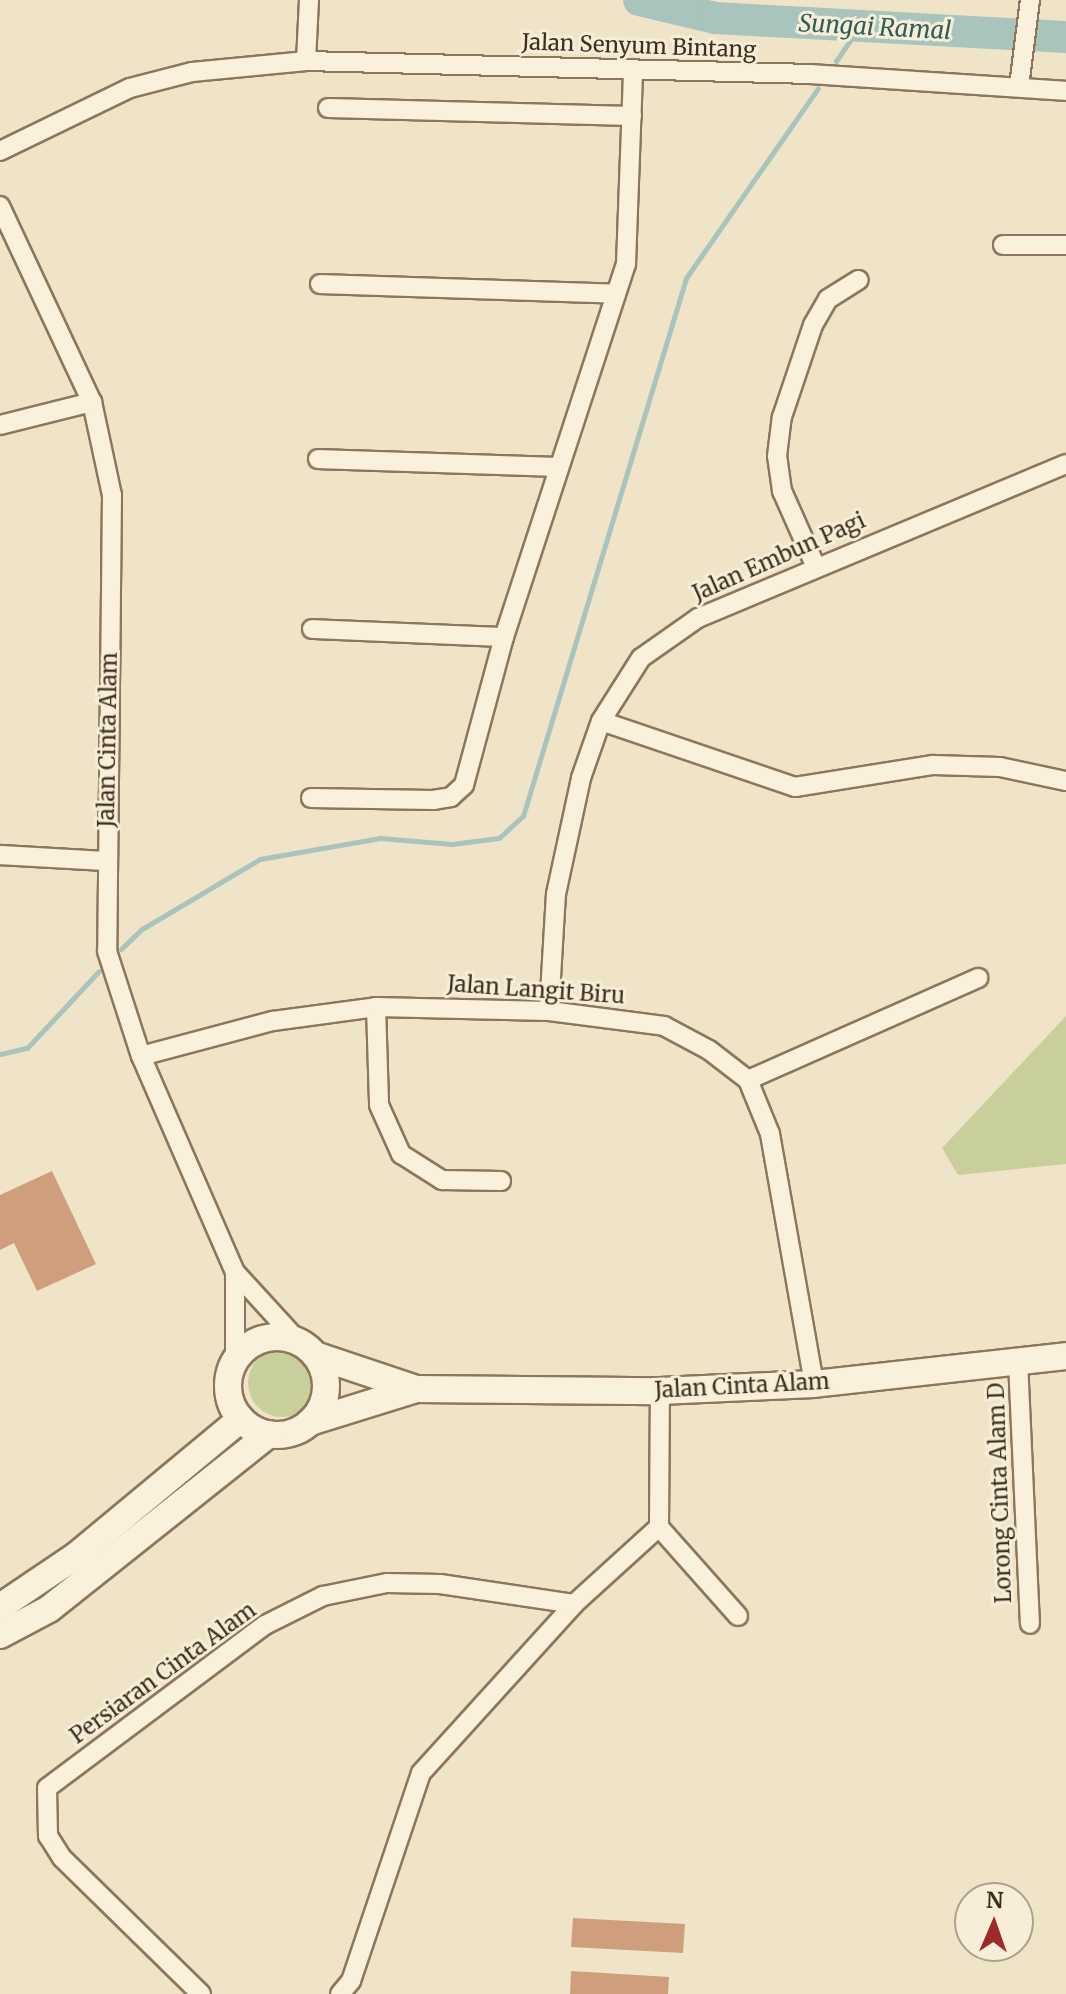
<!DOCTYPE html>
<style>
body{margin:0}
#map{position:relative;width:1066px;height:1994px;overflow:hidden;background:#f0e4c8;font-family:Merriweather,serif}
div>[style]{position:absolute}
.green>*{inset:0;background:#c9cf9b}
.round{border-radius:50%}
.stream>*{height:5px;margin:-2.5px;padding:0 2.5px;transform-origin:2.5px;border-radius:2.5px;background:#a9c4bc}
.river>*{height:32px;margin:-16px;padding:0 16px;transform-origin:16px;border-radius:16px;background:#a9c4bc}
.building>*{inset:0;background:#cf9f7d}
.roads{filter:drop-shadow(2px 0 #8d765c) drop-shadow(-2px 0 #8d765c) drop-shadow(0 2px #8d765c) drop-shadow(0 -2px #8d765c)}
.street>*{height:18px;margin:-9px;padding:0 9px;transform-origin:9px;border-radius:9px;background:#faf1dc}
.secondary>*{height:26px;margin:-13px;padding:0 13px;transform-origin:13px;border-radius:13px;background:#faf1dc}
.secondary>.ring{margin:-13px;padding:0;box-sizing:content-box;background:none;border:26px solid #faf1dc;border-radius:50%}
span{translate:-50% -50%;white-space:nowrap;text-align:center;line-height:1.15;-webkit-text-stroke:6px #f7eed8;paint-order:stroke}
.street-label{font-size:22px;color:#3d2e20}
.water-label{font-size:24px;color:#2f5d5a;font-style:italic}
.north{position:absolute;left:954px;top:1882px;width:80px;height:80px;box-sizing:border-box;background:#f7eed8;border:2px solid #ada18e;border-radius:50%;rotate:2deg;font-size:22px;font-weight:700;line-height:32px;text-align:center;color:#3d2e20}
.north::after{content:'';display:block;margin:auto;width:28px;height:36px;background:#9e2a2b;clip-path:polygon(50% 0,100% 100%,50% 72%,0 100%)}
</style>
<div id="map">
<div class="green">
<div style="clip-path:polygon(1066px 1016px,1066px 1164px,958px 1175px,942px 1148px)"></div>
<div class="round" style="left:248px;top:1349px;width:68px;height:68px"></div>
</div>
<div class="stream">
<div style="left:836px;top:61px;width:42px;rotate:-55.6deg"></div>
<div style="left:121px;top:949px;width:29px;rotate:-44deg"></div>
<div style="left:142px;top:929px;width:137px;rotate:-30.7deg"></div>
<div style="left:260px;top:859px;width:122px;rotate:-9.9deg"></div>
<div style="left:380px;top:838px;width:72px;rotate:4.8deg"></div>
<div style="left:452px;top:844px;width:47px;rotate:-7.3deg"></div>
<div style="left:499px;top:838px;width:33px;rotate:-43deg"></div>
<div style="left:523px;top:816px;width:562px;rotate:-73.14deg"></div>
<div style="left:686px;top:278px;width:231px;rotate:-55.2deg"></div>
<div style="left:0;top:1054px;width:28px;rotate:-13deg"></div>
<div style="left:27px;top:1048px;width:105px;rotate:-46.9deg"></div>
</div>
<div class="river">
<div style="left:639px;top:0;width:78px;rotate:13.3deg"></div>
<div style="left:715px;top:18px;width:352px;rotate:3.1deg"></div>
</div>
<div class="building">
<div style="clip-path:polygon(52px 1171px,96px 1264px,37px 1291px,14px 1243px,0 1250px,0 1195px)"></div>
<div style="clip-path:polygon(573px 1918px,685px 1924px,683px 1953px,571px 1947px)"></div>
<div style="clip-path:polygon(571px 1971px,669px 1977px,668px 1994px,570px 1994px)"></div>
</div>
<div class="roads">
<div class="street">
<div style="left:306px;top:61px;width:505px;rotate:1.47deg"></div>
<div style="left:811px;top:74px;width:256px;rotate:3.8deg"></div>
<div style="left:1019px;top:86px;width:87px;rotate:-82.7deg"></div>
<div style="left:328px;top:108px;width:304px;rotate:1.5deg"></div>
<div style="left:0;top:151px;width:144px;rotate:-25.9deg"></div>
<div style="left:130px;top:88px;width:64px;rotate:-14.5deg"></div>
<div style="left:192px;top:72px;width:115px;rotate:-5.5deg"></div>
<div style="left:306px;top:61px;width:61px;rotate:-87.2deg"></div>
<div style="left:0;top:206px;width:217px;rotate:64.9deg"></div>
<div style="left:92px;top:402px;width:95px;rotate:77.9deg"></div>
<div style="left:112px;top:495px;width:456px;rotate:90.6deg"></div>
<div style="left:107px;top:951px;width:110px;rotate:72.1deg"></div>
<div style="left:141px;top:1056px;width:236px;rotate:66.5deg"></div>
<div style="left:235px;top:1272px;width:93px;rotate:47.6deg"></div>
<div style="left:1003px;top:245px;width:63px"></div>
<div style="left:320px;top:284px;width:296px;rotate:1.9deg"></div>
<div style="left:0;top:425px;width:95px;rotate:-14deg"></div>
<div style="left:318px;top:459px;width:239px;rotate:1.9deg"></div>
<div style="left:815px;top:565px;width:81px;rotate:-114deg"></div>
<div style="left:782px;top:491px;width:35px;rotate:-98deg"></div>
<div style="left:777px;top:456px;width:39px;rotate:-83deg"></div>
<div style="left:782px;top:417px;width:97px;rotate:-71.4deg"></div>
<div style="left:813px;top:325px;width:30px;rotate:-60deg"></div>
<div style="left:828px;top:299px;width:36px;rotate:-32deg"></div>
<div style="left:312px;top:629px;width:192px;rotate:2.4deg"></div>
<div style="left:601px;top:721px;width:205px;rotate:18.8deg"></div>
<div style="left:795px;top:787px;width:140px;rotate:-9.1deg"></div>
<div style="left:933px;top:765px;width:67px;rotate:1.7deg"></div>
<div style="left:1000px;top:767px;width:67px;rotate:12deg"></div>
<div style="left:311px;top:798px;width:122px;rotate:0.9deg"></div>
<div style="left:433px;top:800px;width:18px;rotate:-9deg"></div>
<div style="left:451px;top:797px;width:18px;rotate:-43deg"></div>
<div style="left:464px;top:785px;width:153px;rotate:-74.9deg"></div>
<div style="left:504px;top:637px;width:392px;rotate:-71.9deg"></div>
<div style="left:626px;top:264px;width:193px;rotate:-87.9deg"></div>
<div style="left:0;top:855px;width:105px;rotate:3.3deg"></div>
<div style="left:376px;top:1007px;width:98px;rotate:88.2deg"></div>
<div style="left:379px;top:1105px;width:54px;rotate:65.8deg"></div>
<div style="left:401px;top:1154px;width:49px;rotate:32.4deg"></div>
<div style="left:442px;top:1180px;width:59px;rotate:1deg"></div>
<div style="left:549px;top:1011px;width:117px;rotate:-86.6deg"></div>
<div style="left:556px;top:894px;width:119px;rotate:-77.8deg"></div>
<div style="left:581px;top:778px;width:60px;rotate:-70.7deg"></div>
<div style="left:601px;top:721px;width:75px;rotate:-57.6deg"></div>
<div style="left:641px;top:658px;width:70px;rotate:-35.1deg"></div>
<div style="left:698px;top:618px;width:399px;rotate:-22.7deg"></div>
<div style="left:141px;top:1056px;width:137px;rotate:-14.9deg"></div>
<div style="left:273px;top:1021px;width:104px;rotate:-7.7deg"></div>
<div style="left:376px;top:1007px;width:173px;rotate:1.3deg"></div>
<div style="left:549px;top:1011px;width:116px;rotate:7.4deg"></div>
<div style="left:664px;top:1026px;width:51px;rotate:28.1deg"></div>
<div style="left:709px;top:1050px;width:49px;rotate:37.6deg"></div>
<div style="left:748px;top:1080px;width:58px;rotate:67.8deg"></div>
<div style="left:770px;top:1134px;width:254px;rotate:80deg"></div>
<div style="left:748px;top:1080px;width:252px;rotate:-23.9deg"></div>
<div style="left:235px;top:1361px;width:89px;rotate:-90deg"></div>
<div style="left:1018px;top:1361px;width:263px;rotate:87.4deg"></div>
<div style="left:659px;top:1527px;width:119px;rotate:48.4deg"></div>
<div style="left:201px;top:1994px;width:194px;rotate:-135.6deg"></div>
<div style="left:62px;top:1858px;width:26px;rotate:-122deg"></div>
<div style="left:48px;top:1836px;width:48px;rotate:-91.2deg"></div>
<div style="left:47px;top:1788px;width:272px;rotate:-36.8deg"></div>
<div style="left:265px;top:1625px;width:65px;rotate:-26.6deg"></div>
<div style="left:323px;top:1596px;width:65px;rotate:-11.5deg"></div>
<div style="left:387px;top:1583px;width:53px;rotate:1.1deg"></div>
<div style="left:440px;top:1584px;width:135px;rotate:8.5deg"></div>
<div style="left:340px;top:1994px;width:17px;rotate:-50deg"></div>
<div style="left:351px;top:1981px;width:219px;rotate:-71.4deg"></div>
<div style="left:421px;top:1773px;width:228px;rotate:-47.8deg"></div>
<div style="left:574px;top:1604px;width:115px;rotate:-42.2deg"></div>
<div style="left:659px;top:1527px;width:136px;rotate:-89.6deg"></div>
</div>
<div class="secondary">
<div class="ring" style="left:228px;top:1337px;width:72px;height:72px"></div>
<div style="left:315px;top:1355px;width:107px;rotate:18.6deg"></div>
<div style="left:416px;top:1389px;width:244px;rotate:0.5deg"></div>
<div style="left:660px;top:1391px;width:154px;rotate:-2.6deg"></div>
<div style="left:814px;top:1384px;width:254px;rotate:-6.3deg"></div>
<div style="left:310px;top:1422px;width:108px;rotate:-17.3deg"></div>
<div style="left:0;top:1607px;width:93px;rotate:-34deg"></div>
<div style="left:77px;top:1555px;width:213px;rotate:-39.7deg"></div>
<div style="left:0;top:1635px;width:55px;rotate:-28deg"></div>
<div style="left:49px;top:1609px;width:281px;rotate:-38.5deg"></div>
</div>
</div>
<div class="street-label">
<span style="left:639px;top:46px;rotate:2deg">Jalan Senyum Bintang</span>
<span style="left:779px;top:557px;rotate:-24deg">Jalan Embun Pagi</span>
<span style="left:108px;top:740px;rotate:-89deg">Jalan Cinta Alam</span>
<span style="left:536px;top:990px;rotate:4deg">Jalan Langit Biru</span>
<span style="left:742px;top:1386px;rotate:-3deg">Jalan Cinta Alam</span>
<span style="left:1000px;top:1493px;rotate:-92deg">Lorong Cinta Alam D</span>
<span style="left:163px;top:1673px;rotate:-36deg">Persiaran Cinta Alam</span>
</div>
<div class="water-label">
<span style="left:875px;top:27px;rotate:3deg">Sungai Ramal</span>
</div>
<div class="north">N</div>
</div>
